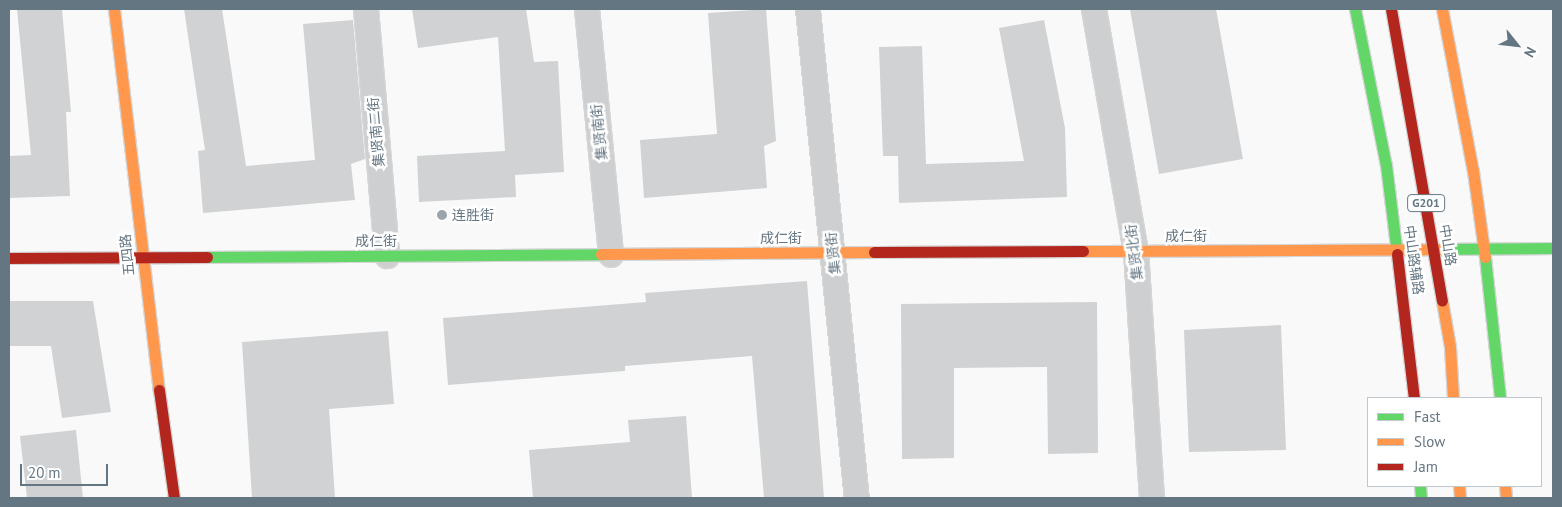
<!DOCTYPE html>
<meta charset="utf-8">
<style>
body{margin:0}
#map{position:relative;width:1562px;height:507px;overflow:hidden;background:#f9f9f9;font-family:"PT Sans","Noto Sans SC",sans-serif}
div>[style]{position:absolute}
.building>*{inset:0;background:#d0d2d3}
.roads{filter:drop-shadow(1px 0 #d5d6d7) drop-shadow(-1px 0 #d5d6d7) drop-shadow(0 1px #d5d6d7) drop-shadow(0 -1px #d5d6d7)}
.street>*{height:24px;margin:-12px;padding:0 12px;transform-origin:12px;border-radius:12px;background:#cecfd0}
.fast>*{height:11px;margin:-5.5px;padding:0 5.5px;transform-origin:5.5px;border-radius:5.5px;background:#63d668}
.slow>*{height:11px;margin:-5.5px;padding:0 5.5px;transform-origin:5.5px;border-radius:5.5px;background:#ff974d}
.jam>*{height:11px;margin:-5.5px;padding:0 5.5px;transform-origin:5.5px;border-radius:5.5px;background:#b3261e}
.dots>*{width:14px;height:14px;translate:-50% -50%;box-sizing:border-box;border:2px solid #fff;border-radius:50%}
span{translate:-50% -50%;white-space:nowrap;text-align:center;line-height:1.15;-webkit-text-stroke:5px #fff;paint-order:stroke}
.shield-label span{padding:1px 4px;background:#fff;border:1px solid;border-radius:4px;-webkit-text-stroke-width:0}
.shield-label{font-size:12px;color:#657683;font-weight:700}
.street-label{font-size:14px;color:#657683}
.poi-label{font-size:14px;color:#657683}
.left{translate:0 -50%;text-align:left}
.frame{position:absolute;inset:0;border:10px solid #657683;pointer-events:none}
.legend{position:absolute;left:1367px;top:397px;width:175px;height:90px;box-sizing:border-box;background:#fff;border:1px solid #c1c8cd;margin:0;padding:6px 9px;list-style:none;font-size:15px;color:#657683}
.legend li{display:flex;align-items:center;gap:10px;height:25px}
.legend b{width:25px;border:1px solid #c1c8cd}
.north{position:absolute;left:1492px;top:20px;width:50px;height:50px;-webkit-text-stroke:4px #fff;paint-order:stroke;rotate:119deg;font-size:14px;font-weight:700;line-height:20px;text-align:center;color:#657683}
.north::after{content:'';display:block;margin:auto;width:18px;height:22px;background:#657683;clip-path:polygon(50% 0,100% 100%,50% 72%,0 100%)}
.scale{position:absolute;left:20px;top:464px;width:88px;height:22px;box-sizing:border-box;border:2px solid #657683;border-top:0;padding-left:6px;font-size:15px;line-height:18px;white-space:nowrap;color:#657683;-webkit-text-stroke:4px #fff;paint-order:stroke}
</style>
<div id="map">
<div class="building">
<div style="clip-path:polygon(17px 9px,62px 9px,71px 112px,66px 112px,70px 196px,9px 198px,9px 156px,31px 155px)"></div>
<div style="clip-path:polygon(184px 9px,222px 9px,246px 166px,315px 160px,303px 24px,353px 20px,365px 159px,351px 164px,355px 200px,203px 213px,198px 151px,205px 150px)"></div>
<div style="clip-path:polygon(412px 9px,526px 9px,534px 62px,558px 61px,564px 172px,515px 175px,516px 197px,419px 202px,417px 156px,505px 151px,498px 37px,418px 48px)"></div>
<div style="clip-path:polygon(766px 9px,776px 141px,764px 146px,767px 188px,644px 198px,640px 140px,717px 134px,708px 13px)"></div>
<div style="clip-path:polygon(1130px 9px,1216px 9px,1243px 159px,1159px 174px)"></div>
<div style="clip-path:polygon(1044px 20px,1065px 128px,1067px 197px,899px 203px,898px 156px,883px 156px,879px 47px,922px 46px,926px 164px,1024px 161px,999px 28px)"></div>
<div style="clip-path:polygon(807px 281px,824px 498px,764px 498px,752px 356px,625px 366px,625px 371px,448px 385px,443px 318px,646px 302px,645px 293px)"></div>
<div style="clip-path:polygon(9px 301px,93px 301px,111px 412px,62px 418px,51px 346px,9px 346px)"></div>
<div style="clip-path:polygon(1097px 302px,1098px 453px,1048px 454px,1047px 367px,954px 368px,954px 458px,902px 459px,901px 304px)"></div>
<div style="clip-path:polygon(1281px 325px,1286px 450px,1189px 452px,1184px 330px)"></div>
<div style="clip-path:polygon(388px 331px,394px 404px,329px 409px,335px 498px,252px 498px,242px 342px)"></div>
<div style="clip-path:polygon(686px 416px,692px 498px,533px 498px,529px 450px,630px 442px,628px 420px)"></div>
<div style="clip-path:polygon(76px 430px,83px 498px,27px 498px,20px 436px)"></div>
</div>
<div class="roads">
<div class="street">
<div style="left:366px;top:9px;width:248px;rotate:85.1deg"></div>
<div style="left:587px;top:9px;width:247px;rotate:84.4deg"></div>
<div style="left:808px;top:9px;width:491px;rotate:84.3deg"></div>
<div style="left:1094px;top:9px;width:246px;rotate:80.2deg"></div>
<div style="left:1136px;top:251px;width:248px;rotate:86.3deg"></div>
</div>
<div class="fast">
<div style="left:1355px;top:9px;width:159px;rotate:78.8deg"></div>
<div style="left:1386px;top:165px;width:90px;rotate:83deg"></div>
<div style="left:1441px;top:249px;width:112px;rotate:-0.5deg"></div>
<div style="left:207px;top:257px;width:394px;rotate:-0.4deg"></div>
<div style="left:1485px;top:257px;width:142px;rotate:83.9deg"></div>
<div style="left:1420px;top:486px;width:12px;rotate:85deg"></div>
</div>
<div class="slow">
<div style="left:114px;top:9px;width:384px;rotate:83.3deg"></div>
<div style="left:1442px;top:9px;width:165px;rotate:79.2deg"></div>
<div style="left:1473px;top:171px;width:87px;rotate:82.1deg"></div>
<div style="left:1083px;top:251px;width:358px;rotate:-0.3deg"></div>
<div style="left:601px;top:254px;width:273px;rotate:-0.4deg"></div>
<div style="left:1442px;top:301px;width:47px;rotate:80.1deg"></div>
<div style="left:1450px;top:347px;width:51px;rotate:86.6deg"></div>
<div style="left:1459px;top:486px;width:12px;rotate:85deg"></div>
<div style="left:1505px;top:486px;width:12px;rotate:85deg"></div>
</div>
<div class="jam">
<div style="left:1391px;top:9px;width:296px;rotate:80.1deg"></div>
<div style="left:874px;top:252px;width:209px;rotate:-0.3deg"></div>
<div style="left:1397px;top:254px;width:145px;rotate:83.3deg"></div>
<div style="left:9px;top:258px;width:198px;rotate:-0.3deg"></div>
<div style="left:159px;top:390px;width:109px;rotate:82.1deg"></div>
</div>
</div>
<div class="dots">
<div style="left:442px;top:215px;background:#99a4ac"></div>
</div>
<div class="shield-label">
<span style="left:1426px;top:203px">G201</span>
</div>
<div class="street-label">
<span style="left:376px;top:132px;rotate:-95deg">集贤南二街</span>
<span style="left:599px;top:132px;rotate:-96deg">集贤南街</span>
<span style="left:1186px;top:236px">成仁街</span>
<span style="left:781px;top:238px">成仁街</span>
<span style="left:376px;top:241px">成仁街</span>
<span style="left:1448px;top:245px;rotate:81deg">中山路</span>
<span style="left:1134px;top:252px;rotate:-97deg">集贤北街</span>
<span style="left:833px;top:253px;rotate:-96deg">集贤街</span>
<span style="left:127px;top:255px;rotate:-96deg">五四路</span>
<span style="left:1414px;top:260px;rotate:82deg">中山路辅路</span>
</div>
<div class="poi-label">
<span class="left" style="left:452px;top:215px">连胜街</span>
</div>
<div class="frame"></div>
<ul class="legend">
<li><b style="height:6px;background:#63d668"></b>Fast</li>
<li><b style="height:6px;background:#ff974d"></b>Slow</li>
<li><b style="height:6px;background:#b3261e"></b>Jam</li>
</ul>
<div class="north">N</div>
<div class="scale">20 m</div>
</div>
